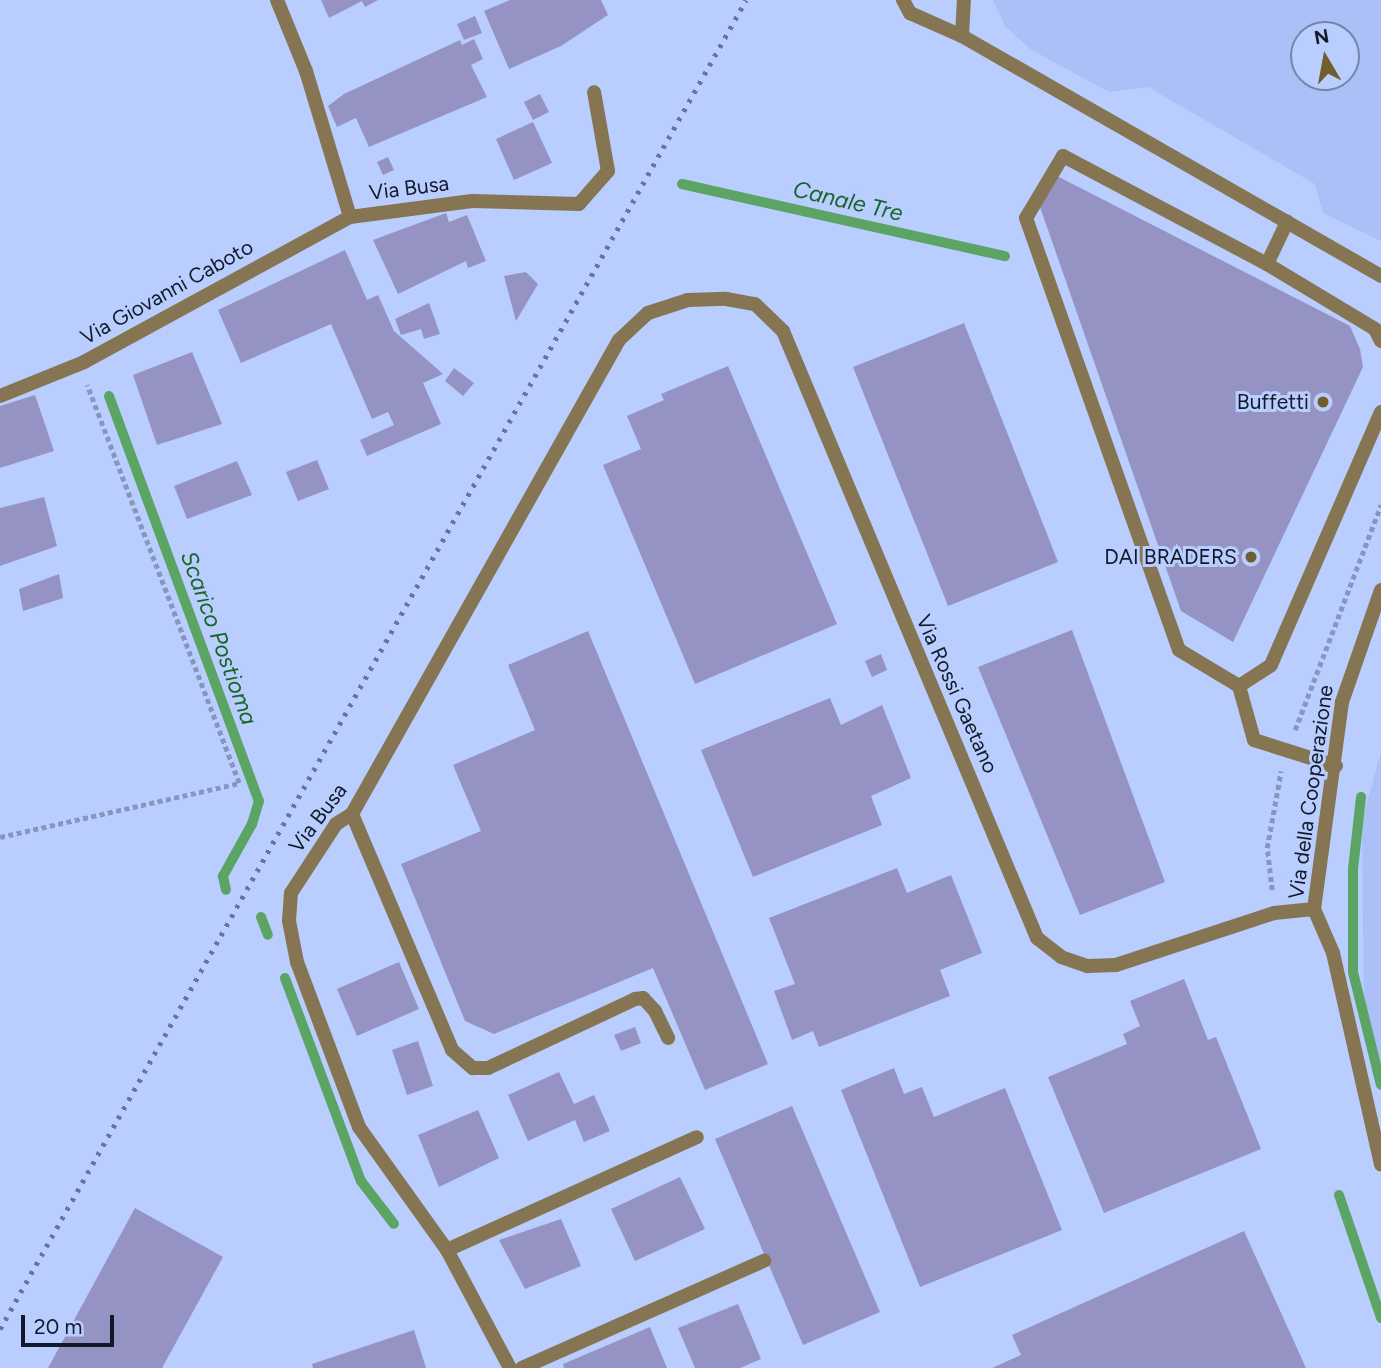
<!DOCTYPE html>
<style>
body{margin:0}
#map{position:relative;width:1381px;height:1368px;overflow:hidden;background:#b9cefe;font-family:Figtree,sans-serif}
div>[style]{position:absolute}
.built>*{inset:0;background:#aac0f6}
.stream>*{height:10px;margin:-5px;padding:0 5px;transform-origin:5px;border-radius:5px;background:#5ba463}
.building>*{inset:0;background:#9593c3}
.path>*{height:4.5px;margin-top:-2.25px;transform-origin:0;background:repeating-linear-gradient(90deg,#8697be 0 5px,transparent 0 8.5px)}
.service>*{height:14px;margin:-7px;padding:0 7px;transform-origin:7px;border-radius:7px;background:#857552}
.minor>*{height:14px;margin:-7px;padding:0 7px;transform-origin:7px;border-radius:7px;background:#857552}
.tertiary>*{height:14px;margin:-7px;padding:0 7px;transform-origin:7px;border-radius:7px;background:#857552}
.rail>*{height:5px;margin-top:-2.5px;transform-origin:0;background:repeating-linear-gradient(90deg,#677596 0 3.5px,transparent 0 10.5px)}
.dots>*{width:19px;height:19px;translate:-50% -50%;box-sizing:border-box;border:4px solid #b9cefe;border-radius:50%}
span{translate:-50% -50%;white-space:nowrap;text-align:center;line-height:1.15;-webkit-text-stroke:6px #b9cefe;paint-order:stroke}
.street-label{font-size:21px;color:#12192b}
.poi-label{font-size:21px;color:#12192b}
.right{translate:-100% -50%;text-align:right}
.water-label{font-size:23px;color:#176527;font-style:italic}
.north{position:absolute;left:1290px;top:21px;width:70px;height:70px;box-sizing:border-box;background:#b9cefe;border:2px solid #7686aa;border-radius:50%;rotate:350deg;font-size:19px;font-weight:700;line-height:28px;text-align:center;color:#12192b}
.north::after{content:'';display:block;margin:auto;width:24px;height:32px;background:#725e2d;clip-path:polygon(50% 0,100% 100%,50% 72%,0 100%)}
.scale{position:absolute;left:21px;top:1315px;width:93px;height:32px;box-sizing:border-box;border:4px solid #12192b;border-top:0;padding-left:9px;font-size:21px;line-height:24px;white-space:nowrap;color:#12192b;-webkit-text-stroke:5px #b9cefe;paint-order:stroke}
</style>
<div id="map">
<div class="built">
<div style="clip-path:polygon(evenodd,993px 0,1381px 0,1381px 241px,1323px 213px,1315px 184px,1148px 87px,1109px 92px,1030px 49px,1005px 26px,993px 0,1346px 35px,1346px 77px,1304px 77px,1304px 35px,1346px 35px)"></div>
<div style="clip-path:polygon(1381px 752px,1381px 1062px,1364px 1011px,1362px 821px)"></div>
</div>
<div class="stream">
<div style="left:682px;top:184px;width:331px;rotate:12.6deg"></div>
<div style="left:109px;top:396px;width:432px;rotate:69.7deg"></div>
<div style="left:259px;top:801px;width:24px;rotate:107deg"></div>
<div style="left:252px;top:824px;width:60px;rotate:119.1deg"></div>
<div style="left:223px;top:876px;width:14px;rotate:78deg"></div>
<div style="left:1361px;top:797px;width:72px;rotate:96.3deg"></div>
<div style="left:1353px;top:869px;width:103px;rotate:90deg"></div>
<div style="left:1353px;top:972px;width:116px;rotate:76.1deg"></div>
<div style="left:261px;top:917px;width:19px;rotate:69deg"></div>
<div style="left:285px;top:978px;width:217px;rotate:69.5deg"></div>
<div style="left:361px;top:1181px;width:54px;rotate:52.5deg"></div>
<div style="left:1339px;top:1195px;width:130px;rotate:71.1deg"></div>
</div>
<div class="building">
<div style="clip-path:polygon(321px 0,378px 0,365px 7px,362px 1px,329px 18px)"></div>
<div style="clip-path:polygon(510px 0,601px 0,608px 15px,561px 46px,509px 69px,484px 11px)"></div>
<div style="clip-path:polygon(475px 16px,482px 33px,464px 40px,457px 24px)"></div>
<div style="clip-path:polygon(474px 39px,483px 59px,471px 65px,487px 97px,369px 147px,356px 118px,337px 127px,328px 106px,344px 94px,460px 40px,462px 45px)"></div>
<div style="clip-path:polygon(540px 94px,549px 112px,533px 120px,524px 102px)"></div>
<div style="clip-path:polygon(533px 122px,552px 163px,514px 180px,496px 139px)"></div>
<div style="clip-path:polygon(388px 157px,394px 170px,383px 175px,377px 162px)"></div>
<div style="clip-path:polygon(1057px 176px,1350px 326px,1360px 349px,1363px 367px,1233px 642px,1181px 611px,1040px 207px)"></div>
<div style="clip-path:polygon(446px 213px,449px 222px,467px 215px,486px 261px,468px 268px,466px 261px,398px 294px,373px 240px)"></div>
<div style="clip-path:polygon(345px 250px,367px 300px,378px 295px,394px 331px,443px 374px,423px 383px,441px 424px,367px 456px,360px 440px,394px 425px,388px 412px,372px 419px,331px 324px,241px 363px,218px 310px)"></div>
<div style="clip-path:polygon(526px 272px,538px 284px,516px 321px,504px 276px)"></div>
<div style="clip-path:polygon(429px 303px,440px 334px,424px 339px,421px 329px,401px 335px,395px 319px)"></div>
<div style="clip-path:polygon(964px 323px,1058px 562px,948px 606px,853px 367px)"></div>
<div style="clip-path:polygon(192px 352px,222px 424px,157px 445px,133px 375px)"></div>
<div style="clip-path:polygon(728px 366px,837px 624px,695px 684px,603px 465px,641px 449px,627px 416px,664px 400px,661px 394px)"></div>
<div style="clip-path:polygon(454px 368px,474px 383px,463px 396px,445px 381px)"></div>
<div style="clip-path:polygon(35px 395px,54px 451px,0 468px,0 406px)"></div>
<div style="clip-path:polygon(317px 460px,329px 489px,298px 501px,286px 472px)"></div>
<div style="clip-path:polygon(237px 461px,252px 495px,187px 519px,174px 486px)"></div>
<div style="clip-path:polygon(44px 497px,57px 546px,0 566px,0 508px)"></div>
<div style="clip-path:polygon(59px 574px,63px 598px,23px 611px,19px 589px)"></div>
<div style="clip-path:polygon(1072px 630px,1165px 882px,1080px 915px,978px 667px)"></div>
<div style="clip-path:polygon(588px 631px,768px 1064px,705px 1090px,653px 968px,494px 1034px,465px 1021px,401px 864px,481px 831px,453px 765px,535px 730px,508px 665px)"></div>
<div style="clip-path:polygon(881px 654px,887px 670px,872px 677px,865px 661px)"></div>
<div style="clip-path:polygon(830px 698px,841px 725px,882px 705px,911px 778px,871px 796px,882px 825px,753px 877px,701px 750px)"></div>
<div style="clip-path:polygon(897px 868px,907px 893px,951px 875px,982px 953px,940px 970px,950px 996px,819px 1047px,813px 1031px,792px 1040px,774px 991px,795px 984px,769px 918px)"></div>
<div style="clip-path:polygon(399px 962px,419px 1009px,357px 1036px,337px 989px)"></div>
<div style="clip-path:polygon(1184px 979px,1208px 1040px,1216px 1037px,1261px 1149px,1104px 1213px,1048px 1077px,1127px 1044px,1123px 1034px,1140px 1026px,1130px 1001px)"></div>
<div style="clip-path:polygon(635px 1027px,641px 1043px,621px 1051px,614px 1035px)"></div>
<div style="clip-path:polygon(418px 1041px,433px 1086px,407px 1095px,392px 1050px)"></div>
<div style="clip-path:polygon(894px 1068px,904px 1094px,922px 1087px,934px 1117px,1005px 1088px,1062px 1230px,920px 1287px,841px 1090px)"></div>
<div style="clip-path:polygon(559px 1072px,574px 1104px,594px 1095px,610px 1131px,584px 1142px,575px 1120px,528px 1141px,508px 1095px)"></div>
<div style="clip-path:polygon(792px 1106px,880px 1312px,803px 1345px,715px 1139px)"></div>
<div style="clip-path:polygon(478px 1110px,499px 1158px,439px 1187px,418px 1135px)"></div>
<div style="clip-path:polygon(680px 1177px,705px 1229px,635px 1261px,611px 1209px)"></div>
<div style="clip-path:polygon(135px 1208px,223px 1257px,162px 1368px,48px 1368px)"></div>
<div style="clip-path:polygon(561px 1219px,581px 1266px,525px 1289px,499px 1240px)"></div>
<div style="clip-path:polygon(1244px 1231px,1306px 1368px,992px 1368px,1021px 1355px,1012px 1335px)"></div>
<div style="clip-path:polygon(738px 1304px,761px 1359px,740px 1368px,695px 1368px,678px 1328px)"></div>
<div style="clip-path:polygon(650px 1327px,667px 1368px,564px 1368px,563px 1364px)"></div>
<div style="clip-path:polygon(414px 1330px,426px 1368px,313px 1368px,312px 1364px)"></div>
</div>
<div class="path">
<div style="left:1295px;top:730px;width:241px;rotate:-69.1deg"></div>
<div style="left:0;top:837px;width:245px;rotate:-12.7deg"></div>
<div style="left:239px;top:783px;width:426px;rotate:-110.9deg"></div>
<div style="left:1272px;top:890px;width:42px;rotate:-96.8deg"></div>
<div style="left:1267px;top:848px;width:78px;rotate:-79.7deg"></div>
</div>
<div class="service">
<div style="left:903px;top:0;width:15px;rotate:62deg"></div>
<div style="left:910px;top:13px;width:57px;rotate:23.9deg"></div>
<div style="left:962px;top:36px;width:36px;rotate:-87deg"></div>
<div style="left:962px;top:36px;width:483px;rotate:29.8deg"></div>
<div style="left:1267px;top:264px;width:47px;rotate:-64.5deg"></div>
<div style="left:1381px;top:341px;width:13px;rotate:-117deg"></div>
<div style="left:1375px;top:329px;width:126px;rotate:-149deg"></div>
<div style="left:1267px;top:264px;width:231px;rotate:-152.1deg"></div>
<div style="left:1063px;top:156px;width:72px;rotate:120.8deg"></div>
<div style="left:1026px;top:218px;width:458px;rotate:70.5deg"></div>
<div style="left:1179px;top:650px;width:70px;rotate:31deg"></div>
<div style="left:1239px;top:686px;width:38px;rotate:-33deg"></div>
<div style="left:1271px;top:665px;width:276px;rotate:-66.5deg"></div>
<div style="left:1239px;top:686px;width:56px;rotate:74.5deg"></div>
<div style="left:1254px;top:740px;width:86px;rotate:17.6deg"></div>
<div style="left:352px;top:814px;width:256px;rotate:67deg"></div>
<div style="left:452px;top:1050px;width:28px;rotate:41deg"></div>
<div style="left:473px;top:1068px;width:15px"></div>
<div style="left:488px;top:1068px;width:162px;rotate:-25.1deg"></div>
<div style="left:635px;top:999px;width:8px;rotate:-7deg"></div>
<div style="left:643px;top:998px;width:18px;rotate:47deg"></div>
<div style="left:655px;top:1011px;width:30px;rotate:64deg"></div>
<div style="left:447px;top:1250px;width:274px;rotate:-24.3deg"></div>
<div style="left:522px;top:1368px;width:265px;rotate:-23.9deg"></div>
</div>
<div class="minor">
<div style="left:277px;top:0;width:77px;rotate:67.8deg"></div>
<div style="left:306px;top:71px;width:152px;rotate:73.2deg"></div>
<div style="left:350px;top:217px;width:123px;rotate:-7.5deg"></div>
<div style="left:472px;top:201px;width:107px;rotate:1.6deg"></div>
<div style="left:579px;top:204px;width:44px;rotate:-48.7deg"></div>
<div style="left:608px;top:171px;width:80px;rotate:-100deg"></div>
<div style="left:0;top:396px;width:91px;rotate:-22deg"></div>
<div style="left:84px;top:362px;width:303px;rotate:-28.6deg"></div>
<div style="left:510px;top:1368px;width:134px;rotate:-118.1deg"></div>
<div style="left:447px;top:1250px;width:151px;rotate:-125.6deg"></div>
<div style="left:359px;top:1127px;width:176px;rotate:-110.6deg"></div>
<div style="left:297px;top:962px;width:42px;rotate:-101deg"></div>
<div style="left:289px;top:921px;width:28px;rotate:-86deg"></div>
<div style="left:291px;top:893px;width:82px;rotate:-56.9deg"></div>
<div style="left:336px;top:824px;width:19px;rotate:-32deg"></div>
<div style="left:352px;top:814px;width:544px;rotate:-60.61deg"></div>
<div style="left:619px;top:340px;width:40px;rotate:-43deg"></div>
<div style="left:648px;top:313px;width:42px;rotate:-18deg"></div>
<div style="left:688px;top:300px;width:38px;rotate:-2deg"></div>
<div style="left:726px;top:299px;width:29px;rotate:10deg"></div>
<div style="left:755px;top:304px;width:39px;rotate:44deg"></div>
<div style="left:783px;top:331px;width:658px;rotate:67.29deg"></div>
<div style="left:1037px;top:938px;width:31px;rotate:38deg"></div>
<div style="left:1061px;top:957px;width:28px;rotate:19deg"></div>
<div style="left:1087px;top:966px;width:29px;rotate:-2deg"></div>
<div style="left:1116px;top:965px;width:166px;rotate:-18.2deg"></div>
<div style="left:1274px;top:913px;width:40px;rotate:-5.7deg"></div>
</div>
<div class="tertiary">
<div style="left:1381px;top:590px;width:119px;rotate:109.2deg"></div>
<div style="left:1342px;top:702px;width:209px;rotate:97.7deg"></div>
<div style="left:1314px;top:909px;width:48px;rotate:66.6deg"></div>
<div style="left:1333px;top:953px;width:217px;rotate:77.2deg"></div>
</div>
<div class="rail">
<div style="left:0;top:1329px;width:1524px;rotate:-60.69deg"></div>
</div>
<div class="dots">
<div style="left:1323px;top:402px;background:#725e2d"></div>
<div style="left:1251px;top:557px;background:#725e2d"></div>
</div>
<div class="street-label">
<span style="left:409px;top:188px;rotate:-7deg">Via Busa</span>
<span style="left:167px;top:292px;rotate:-29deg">Via Giovanni Caboto</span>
<span style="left:957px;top:694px;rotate:66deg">Via Rossi Gaetano</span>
<span style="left:1311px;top:792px;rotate:-82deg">Via della Cooperazione</span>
<span style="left:318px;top:818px;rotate:-53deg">Via Busa</span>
</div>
<div class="poi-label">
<span class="right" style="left:1309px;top:402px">Buffetti</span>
<span class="right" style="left:1237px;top:557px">DAI BRADERS</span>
</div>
<div class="water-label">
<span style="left:848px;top:201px;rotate:13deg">Canale Tre</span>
<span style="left:219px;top:638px;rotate:70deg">Scarico Postioma</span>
</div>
<div class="north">N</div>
<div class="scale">20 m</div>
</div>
